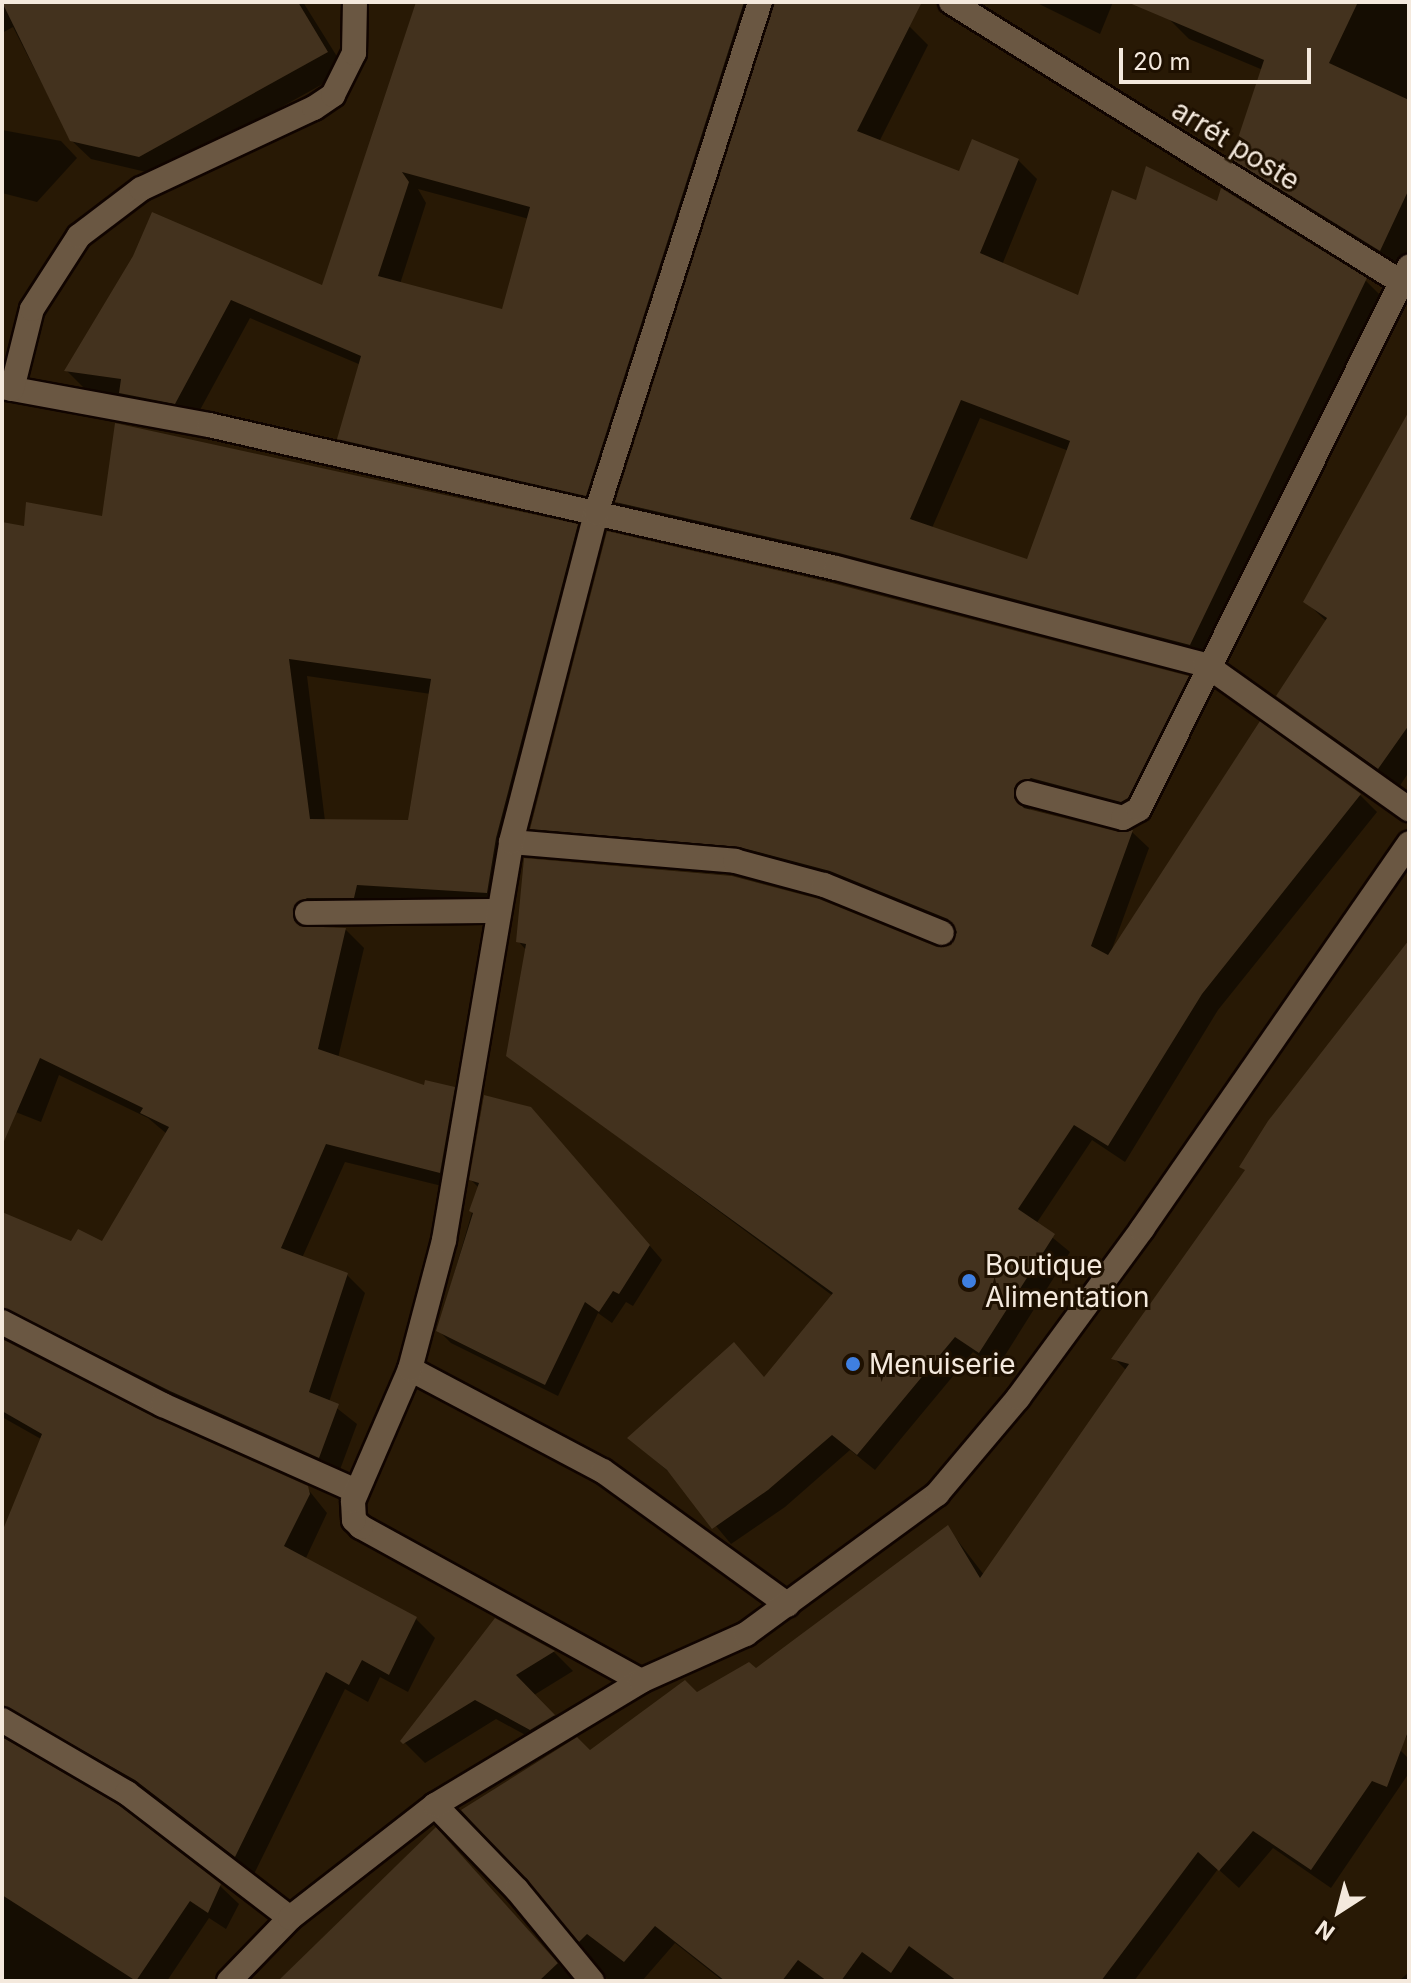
<!DOCTYPE html>
<meta charset="utf-8">
<style>
body{margin:0}
#map{position:relative;width:1411px;height:1983px;overflow:hidden;background:#281905;font-family:Inter,sans-serif}
div>[style]{position:absolute}
.shadow>*{inset:0;background:#0007}
.building>*{inset:0;background:#43321e}
.roads{filter:drop-shadow(2px 0 #100400) drop-shadow(-2px 0 #100400) drop-shadow(0 2px #100400) drop-shadow(0 -2px #100400)}
.street>*{height:24px;margin:-12px;padding:0 12px;transform-origin:12px;border-radius:12px;background:#6a5742}
.dots>*{width:22px;height:22px;translate:-50% -50%;box-sizing:border-box;border:4px solid #1e1000;border-radius:50%}
span{translate:-50% -50%;white-space:nowrap;text-align:center;line-height:1.15;-webkit-text-stroke:6px #1e1000;paint-order:stroke}
.street-label{font-size:28px;color:#f4e9dd}
.poi-label{font-size:28px;color:#f4e9dd}
.left{translate:0 -50%;text-align:left}
.frame{position:absolute;inset:0;border:4px solid #f4e9dd;pointer-events:none}
.north{position:absolute;left:1299px;top:1871px;width:80px;height:80px;-webkit-text-stroke:6px #1e1000;paint-order:stroke;rotate:216deg;font-size:22px;font-weight:700;line-height:32px;text-align:center;color:#f4e9dd}
.north::after{content:'';display:block;margin:auto;width:28px;height:36px;background:#f4e9dd;clip-path:polygon(50% 0,100% 100%,50% 72%,0 100%)}
.scale{position:absolute;left:1119px;top:48px;width:192px;height:36px;box-sizing:border-box;border:4px solid #f4e9dd;border-top:0;padding-left:10px;font-size:24px;line-height:28px;white-space:nowrap;color:#f4e9dd;-webkit-text-stroke:6px #1e1000;paint-order:stroke}
</style>
<div id="map">
<div class="shadow">
<div style="clip-path:polygon(2px 2px,303px 2px,346px 71px,159px 175px,91px 159px,71px 140px,13px 27px,2px 33px)"></div>
<div style="clip-path:polygon(evenodd,418px 2px,862px 2px,909px 26px,928px 45px,879px 142px,960px 173px,1018px 160px,1037px 179px,1002px 265px,1079px 298px,1365px 280px,1384px 299px,1208px 663px,636px 520px,617px 502px,775px 10px,764px 16px,604px 513px,358px 457px,339px 438px,361px 365px,250px 318px,194px 421px,140px 411px,123px 395px,85px 389px,67px 371px,134px 257px,323px 288px,418px 2px,418px 189px,529px 219px,504px 311px,400px 284px,426px 203px,418px 189px,418px 2px,980px 418px,1069px 451px,1028px 561px,932px 528px,980px 418px)"></div>
<div style="clip-path:polygon(1035px 2px,1113px 2px,1100px 34px)"></div>
<div style="clip-path:polygon(1175px 2px,1409px 2px,1409px 251px,1400px 269px,1253px 178px,1233px 158px,1263px 70px,1189px 39px,1169px 19px)"></div>
<div style="clip-path:polygon(2px 130px,61px 141px,77px 158px,37px 202px,2px 193px)"></div>
<div style="clip-path:polygon(1409px 423px,1409px 772px,1399px 787px,1279px 696px,1327px 622px,1305px 601px)"></div>
<div style="clip-path:polygon(evenodd,103px 518px,577px 526px,595px 545px,505px 911px,326px 916px,311px 925px,346px 930px,364px 948px,338px 1058px,425px 1087px,454px 1089px,472px 1108px,458px 1190px,345px 1162px,302px 1258px,347px 1275px,365px 1293px,329px 1402px,357px 1424px,338px 1475px,13px 1327px,4px 1342px,155px 1420px,307px 1488px,327px 1513px,305px 1560px,416px 1619px,435px 1638px,408px 1692px,380px 1677px,368px 1702px,345px 1689px,254px 1874px,155px 1798px,30px 1725px,8px 1730px,5px 1741px,220px 1886px,239px 1904px,226px 1929px,209px 1918px,167px 1981px,2px 1981px,2px 1537px,41px 1439px,2px 1417px,2px 1214px,72px 1244px,102px 1244px,167px 1134px,148px 1118px,59px 1075px,41px 1122px,8px 1109px,2px 1126px,2px 524px,26px 528px,103px 518px,307px 676px,431px 694px,409px 822px,325px 821px,307px 676px)"></div>
<div style="clip-path:polygon(1188px 678px,1204px 694px,1144px 815px,1030px 805px,1030px 811px,1119px 835px,1132px 832px,1149px 848px,1112px 949px,1360px 795px,1377px 812px,1218px 1010px,1125px 1162px,1092px 1140px,1036px 1224px,1070px 1252px,997px 1368px,973px 1352px,875px 1470px,850px 1450px,785px 1507px,731px 1544px,676px 1478px,629px 1438px,765px 1379px,833px 1296px,508px 1055px,527px 951px,518px 941px,525px 860px,936px 949px,952px 947px,958px 938px,955px 931px,848px 887px,549px 845px,532px 828px)"></div>
<div style="clip-path:polygon(1409px 944px,1409px 1733px,1399px 1749px,1409px 1759px,1409px 1773px,1331px 1888px,1273px 1848px,1239px 1888px,1218px 1869px,1134px 1981px,723px 1981px,675px 1943px,642px 1981px,609px 1981px,530px 1879px,590px 1753px,697px 1694px,756px 1670px,948px 1528px,984px 1575px,1127px 1371px,1114px 1358px,1246px 1171px,1269px 1122px)"></div>
<div style="clip-path:polygon(543px 1122px,662px 1260px,633px 1306px,626px 1302px,612px 1323px,598px 1313px,558px 1396px,451px 1343px,438px 1330px,479px 1188px,471px 1180px)"></div>
<div style="clip-path:polygon(495px 1620px,554px 1652px,573px 1671px,534px 1695px,573px 1736px,551px 1749px,496px 1719px,425px 1763px,403px 1741px)"></div>
<div style="clip-path:polygon(456px 1851px,574px 1981px,281px 1981px)"></div>
<div style="clip-path:polygon(1409px 1972px,1409px 1981px,1399px 1981px)"></div>
</div>
<div class="building">
<div style="clip-path:polygon(2px 2px,298px 2px,328px 52px,139px 157px,70px 141px)"></div>
<div style="clip-path:polygon(evenodd,416px 2px,744px 2px,586px 496px,337px 439px,361px 356px,231px 300px,175px 404px,119px 393px,121px 379px,64px 371px,133px 256px,152px 212px,322px 285px,416px 2px,402px 172px,530px 207px,502px 309px,378px 276px,409px 182px,402px 172px)"></div>
<div style="clip-path:polygon(evenodd,775px 2px,922px 2px,857px 131px,959px 171px,972px 139px,1019px 159px,980px 253px,1078px 295px,1112px 190px,1136px 200px,1146px 166px,1217px 201px,1221px 188px,1367px 278px,1190px 645px,839px 553px,615px 502px,775px 2px,961px 400px,1070px 441px,1027px 559px,910px 519px,961px 400px)"></div>
<div style="clip-path:polygon(1127px 2px,1358px 2px,1329px 63px,1409px 100px,1409px 189px,1380px 251px,1231px 159px,1264px 60px)"></div>
<div style="clip-path:polygon(1409px 411px,1409px 725px,1378px 769px,1276px 696px,1327px 618px,1303px 602px)"></div>
<div style="clip-path:polygon(evenodd,115px 423px,578px 524px,496px 838px,487px 893px,357px 885px,354px 898px,307px 898px,294px 906px,294px 920px,300px 926px,346px 928px,318px 1049px,424px 1085px,425px 1080px,455px 1087px,440px 1173px,326px 1144px,281px 1248px,348px 1273px,309px 1392px,339px 1404px,319px 1458px,170px 1391px,2px 1307px,2px 1212px,71px 1241px,78px 1229px,102px 1241px,169px 1127px,140px 1113px,143px 1108px,40px 1058px,2px 1146px,2px 522px,24px 526px,26px 502px,102px 516px,115px 423px,289px 659px,431px 679px,408px 820px,310px 819px,289px 659px)"></div>
<div style="clip-path:polygon(607px 531px,832px 583px,1189px 676px,1128px 798px,1121px 802px,1031px 778px,1014px 788px,1014px 798px,1024px 808px,1119px 832px,1133px 830px,1091px 946px,1108px 955px,1260px 721px,1361px 794px,1202px 994px,1108px 1146px,1074px 1125px,1018px 1209px,1055px 1234px,979px 1353px,955px 1337px,857px 1455px,832px 1435px,768px 1490px,712px 1529px,667px 1470px,627px 1438px,734px 1342px,764px 1377px,833px 1293px,506px 1056px,526px 944px,516px 942px,524px 858px,732px 876px,819px 899px,937px 947px,951px 945px,957px 932px,948px 919px,830px 871px,739px 847px,530px 829px)"></div>
<div style="clip-path:polygon(1409px 940px,1409px 1729px,1387px 1787px,1372px 1781px,1311px 1870px,1253px 1831px,1219px 1871px,1198px 1852px,1101px 1981px,957px 1981px,909px 1946px,891px 1973px,862px 1952px,841px 1981px,827px 1981px,798px 1960px,782px 1981px,725px 1981px,655px 1926px,624px 1962px,587px 1934px,579px 1942px,461px 1810px,577px 1737px,590px 1750px,685px 1680px,697px 1692px,749px 1662px,756px 1668px,948px 1525px,980px 1578px,1129px 1364px,1111px 1359px,1245px 1170px,1239px 1167px,1268px 1121px)"></div>
<div style="clip-path:polygon(484px 1095px,531px 1107px,650px 1245px,619px 1294px,613px 1291px,599px 1312px,585px 1302px,545px 1385px,436px 1331px,473px 1213px,469px 1211px,479px 1183px,469px 1180px)"></div>
<div style="clip-path:polygon(2px 1339px,156px 1418px,308px 1486px,310px 1494px,284px 1546px,417px 1617px,389px 1675px,362px 1660px,349px 1685px,326px 1672px,235px 1857px,135px 1780px,2px 1705px,2px 1532px,42px 1434px,2px 1411px)"></div>
<div style="clip-path:polygon(495px 1618px,555px 1651px,516px 1675px,555px 1715px,530px 1730px,475px 1700px,403px 1744px,400px 1741px)"></div>
<div style="clip-path:polygon(2px 1737px,119px 1805px,221px 1884px,208px 1913px,190px 1901px,136px 1981px,2px 1895px)"></div>
<div style="clip-path:polygon(436px 1827px,558px 1963px,539px 1981px,278px 1981px)"></div>
</div>
<div class="roads">
<div class="street">
<div style="left:951px;top:2px;width:539px;rotate:31.89deg"></div>
<div style="left:2px;top:387px;width:210px;rotate:10.4deg"></div>
<div style="left:209px;top:425px;width:643px;rotate:12.85deg"></div>
<div style="left:836px;top:568px;width:383px;rotate:14.7deg"></div>
<div style="left:1206px;top:665px;width:249px;rotate:35.4deg"></div>
<div style="left:12px;top:389px;width:82px;rotate:-76deg"></div>
<div style="left:32px;top:309px;width:87px;rotate:-57.2deg"></div>
<div style="left:79px;top:236px;width:78px;rotate:-37.2deg"></div>
<div style="left:141px;top:189px;width:191px;rotate:-25.1deg"></div>
<div style="left:314px;top:108px;width:23px;rotate:-34deg"></div>
<div style="left:333px;top:95px;width:47px;rotate:-63.4deg"></div>
<div style="left:354px;top:53px;width:51px;rotate:-88.9deg"></div>
<div style="left:1028px;top:793px;width:98px;rotate:14.7deg"></div>
<div style="left:1123px;top:818px;width:18px;rotate:-29deg"></div>
<div style="left:1139px;top:809px;width:606px;rotate:-63.52deg"></div>
<div style="left:511px;top:842px;width:225px;rotate:4.8deg"></div>
<div style="left:735px;top:861px;width:92px;rotate:15.1deg"></div>
<div style="left:824px;top:885px;width:127px;rotate:22.1deg"></div>
<div style="left:307px;top:913px;width:191px;rotate:-0.6deg"></div>
<div style="left:2px;top:1322px;width:181px;rotate:27.3deg"></div>
<div style="left:163px;top:1405px;width:211px;rotate:24deg"></div>
<div style="left:410px;top:1369px;width:218px;rotate:27.9deg"></div>
<div style="left:603px;top:1471px;width:228px;rotate:35.9deg"></div>
<div style="left:641px;top:1681px;width:320px;rotate:-151.2deg"></div>
<div style="left:361px;top:1527px;width:10px;rotate:-135deg"></div>
<div style="left:354px;top:1520px;width:19px;rotate:-93deg"></div>
<div style="left:353px;top:1501px;width:144px;rotate:-66.6deg"></div>
<div style="left:410px;top:1369px;width:133px;rotate:-75.2deg"></div>
<div style="left:444px;top:1240px;width:404px;rotate:-80.4deg"></div>
<div style="left:511px;top:842px;width:340px;rotate:-75.5deg"></div>
<div style="left:596px;top:513px;width:537px;rotate:-72.21deg"></div>
<div style="left:2px;top:1720px;width:145px;rotate:30.3deg"></div>
<div style="left:127px;top:1793px;width:205px;rotate:37.5deg"></div>
<div style="left:435px;top:1805px;width:118px;rotate:46deg"></div>
<div style="left:517px;top:1890px;width:118px;rotate:50.5deg"></div>
<div style="left:229px;top:1981px;width:88px;rotate:-45.9deg"></div>
<div style="left:290px;top:1918px;width:184px;rotate:-37.9deg"></div>
<div style="left:435px;top:1805px;width:240px;rotate:-31deg"></div>
<div style="left:641px;top:1681px;width:115px;rotate:-24.1deg"></div>
<div style="left:746px;top:1634px;width:237px;rotate:-36.2deg"></div>
<div style="left:937px;top:1494px;width:126px;rotate:-49.8deg"></div>
<div style="left:1018px;top:1398px;width:210px;rotate:-53.7deg"></div>
<div style="left:1142px;top:1229px;width:469px;rotate:-55.3deg"></div>
</div>
</div>
<div class="dots">
<div style="left:969px;top:1281px;background:#3f7fe0"></div>
<div style="left:853px;top:1364px;background:#3f7fe0"></div>
</div>
<div class="street-label">
<span style="left:1236px;top:145px;rotate:32deg">arrét poste</span>
</div>
<div class="poi-label">
<span class="left" style="left:985px;top:1281px">Boutique<br>Alimentation</span>
<span class="left" style="left:869px;top:1364px">Menuiserie</span>
</div>
<div class="frame"></div>
<div class="north">N</div>
<div class="scale">20 m</div>
</div>
